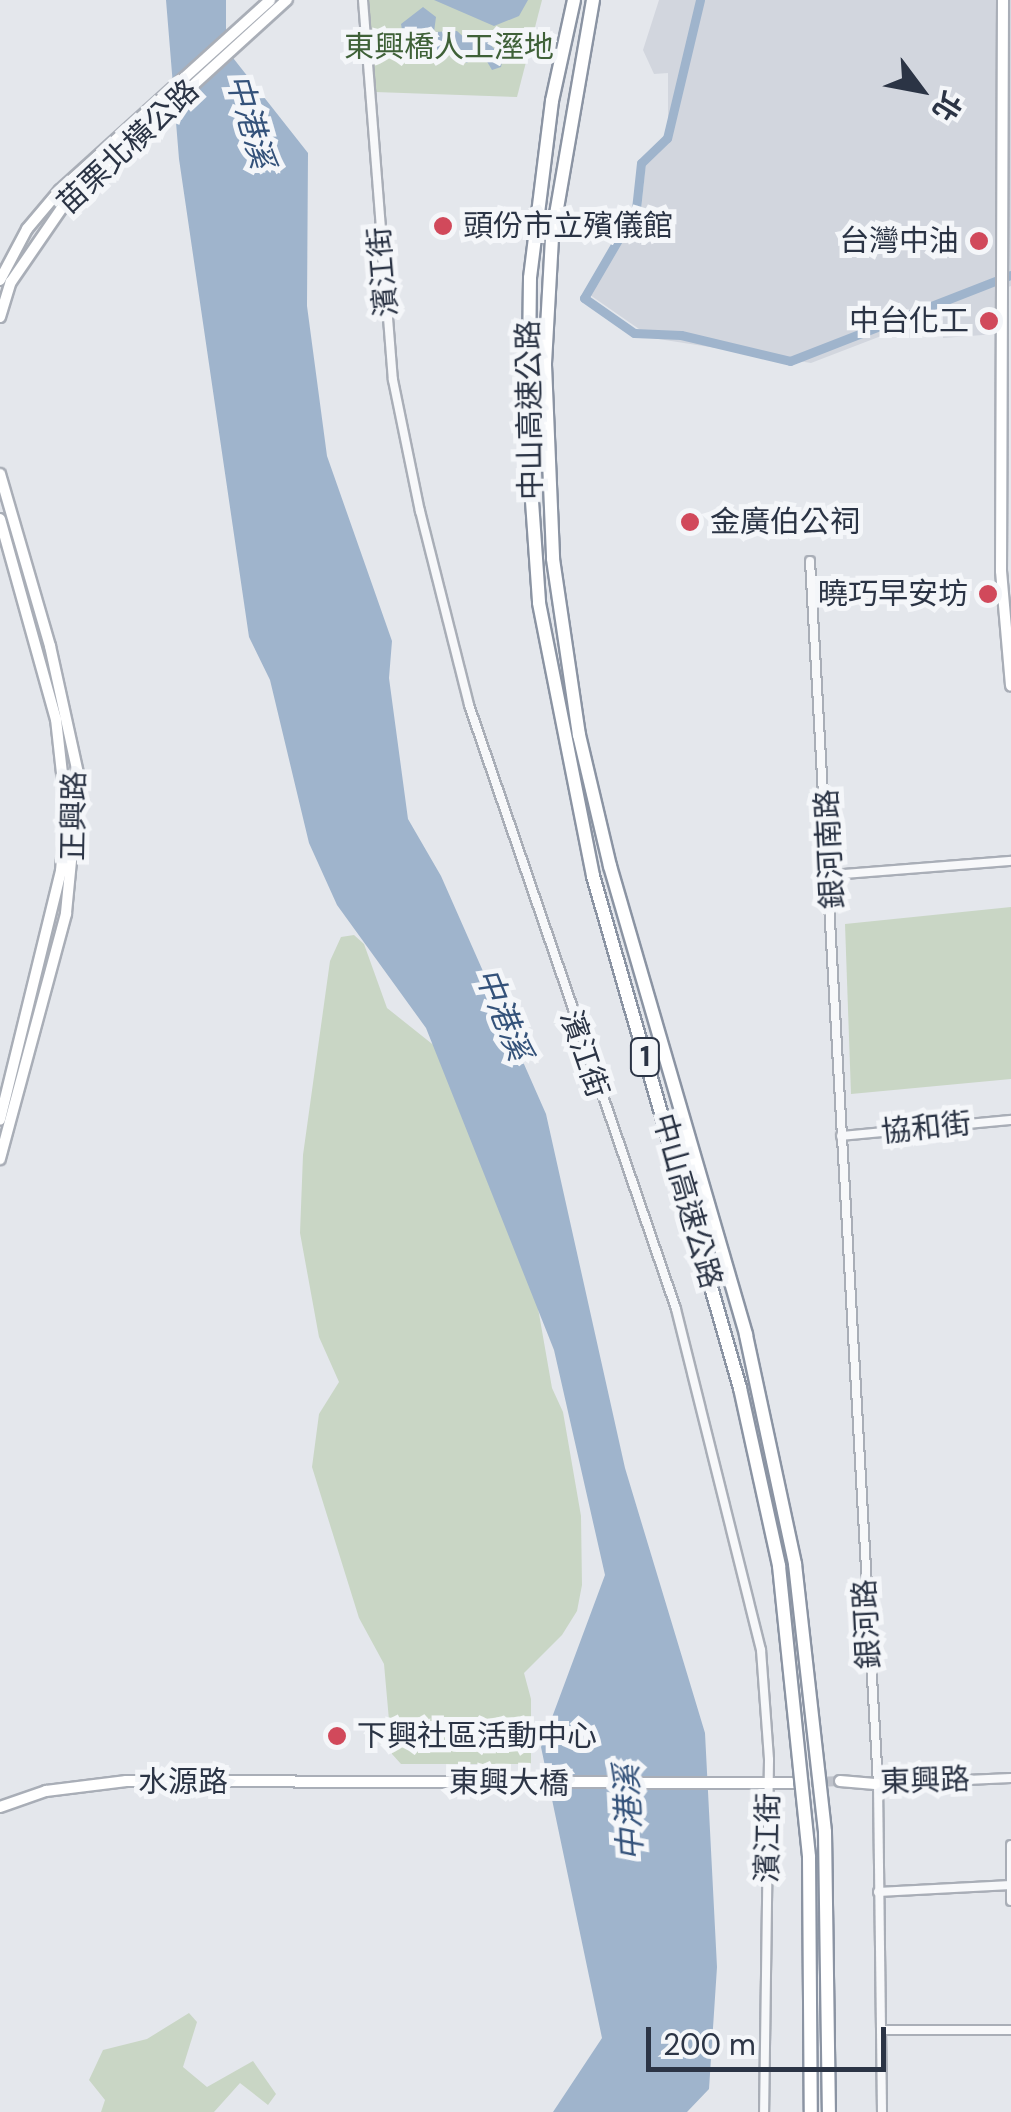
<!DOCTYPE html>
<meta charset="utf-8">
<style>
body{margin:0}
#map{position:relative;width:1011px;height:2112px;overflow:hidden;background:#e4e7ec;font-family:"DM Sans","Noto Sans TC",sans-serif}
div>[style]{position:absolute}
.built>*{inset:0;background:#d2d6de}
.green>*{inset:0;background:#c9d6c5}
.water>*{inset:0;background:#9fb4cc}
.canal>*{height:9px;margin:-4.5px;padding:0 4.5px;transform-origin:4.5px;border-radius:4.5px;background:#9fb4cc}
.secondary-tunnel>*{height:10px;margin-top:-5px;transform-origin:0;background:repeating-linear-gradient(90deg,#bfc3cb 0 10px,transparent 0 15px)}
.roads{filter:drop-shadow(2px 0 #a9aeb7) drop-shadow(-2px 0 #a9aeb7) drop-shadow(0 2px #a9aeb7) drop-shadow(0 -2px #a9aeb7)}
.street>*{height:8px;margin:-4px;padding:0 4px;transform-origin:4px;border-radius:4px;background:#f7f8fa}
.secondary>*{height:10px;margin:-5px;padding:0 5px;transform-origin:5px;border-radius:5px;background:#fff}
.bridges{filter:drop-shadow(2px 0 #8b94a3) drop-shadow(-2px 0 #8b94a3) drop-shadow(0 2px #8b94a3) drop-shadow(0 -2px #8b94a3)}
.highway-bridge>*{height:12px;margin:-6px;padding:0 6px;transform-origin:6px;border-radius:6px;background:#fff}
.dots>*{width:28px;height:28px;translate:-50% -50%;box-sizing:border-box;border:5px solid #f4f6f9;border-radius:50%}
span{translate:-50% -50%;white-space:nowrap;text-align:center;line-height:1.15;-webkit-text-stroke:10px #f4f6f9;paint-order:stroke}
.shield-label span{padding:2px 8px;background:#f4f6f9;border:2px solid;border-radius:8px;-webkit-text-stroke-width:0}
.shield-label{font-size:28px;color:#2b3445;font-weight:700}
.park-label{font-size:30px;color:#3f6138}
.street-label{font-size:30px;color:#2b3445}
.poi-label{font-size:30px;color:#2b3445}
.left{translate:0 -50%;text-align:left}
.right{translate:-100% -50%;text-align:right}
.water-label{font-size:32px;color:#34527a;font-style:italic}
.north{position:absolute;left:871px;top:40px;width:100px;height:100px;-webkit-text-stroke:8px #f4f6f9;paint-order:stroke;rotate:122deg;font-size:28px;font-weight:700;line-height:40px;text-align:center;color:#2b3445}
.north::after{content:'';display:block;margin:auto;width:35px;height:45px;background:#2b3445;clip-path:polygon(50% 0,100% 100%,50% 72%,0 100%)}
.scale{position:absolute;left:646px;top:2027px;width:240px;height:45px;box-sizing:border-box;border:5px solid #2b3445;border-top:0;padding-left:12px;font-size:30px;line-height:35px;white-space:nowrap;color:#2b3445;-webkit-text-stroke:8px #f4f6f9;paint-order:stroke}
</style>
<div id="map">
<div class="built">
<div style="clip-path:polygon(659px 0,1011px 0,1011px 286px,811px 363px,652px 338px,590px 295px,641px 211px,646px 161px,668px 143px,668px 73px,654px 74px,643px 50px)"></div>
<div style="clip-path:polygon(996px 291px,996px 334px,943px 338px,943px 312px)"></div>
</div>
<div class="green">
<div style="clip-path:polygon(369px 0,542px 0,517px 97px,375px 92px)"></div>
<div style="clip-path:polygon(1011px 907px,1011px 1079px,851px 1094px,845px 924px)"></div>
<div style="clip-path:polygon(354px 935px,364px 944px,387px 1008px,446px 1055px,538px 1308px,552px 1388px,563px 1412px,581px 1516px,582px 1585px,577px 1611px,562px 1635px,524px 1673px,531px 1699px,531px 1764px,401px 1764px,392px 1754px,384px 1664px,359px 1618px,312px 1467px,319px 1414px,339px 1382px,319px 1337px,300px 1233px,303px 1155px,330px 961px,341px 937px)"></div>
<div style="clip-path:polygon(189px 2013px,197px 2022px,183px 2067px,207px 2087px,253px 2061px,276px 2094px,268px 2105px,240px 2083px,214px 2112px,101px 2112px,105px 2100px,89px 2080px,103px 2050px,147px 2039px)"></div>
</div>
<div class="water">
<div style="clip-path:polygon(166px 0,226px 0,226px 49px,308px 153px,307px 306px,327px 456px,392px 641px,389px 678px,408px 819px,441px 876px,546px 1114px,625px 1468px,705px 1733px,717px 1967px,709px 2089px,687px 2112px,553px 2112px,602px 2038px,541px 1747px,605px 1575px,554px 1350px,426px 1028px,337px 905px,309px 843px,270px 680px,249px 637px,179px 159px)"></div>
<div style="clip-path:polygon(434px 0,528px 0,519px 16px,494px 26px)"></div>
<div style="clip-path:polygon(423px 7px,436px 17px,434px 32px,457px 31px,468px 41px,482px 36px,503px 58px,501px 67px,492px 70px,479px 48px,467px 63px,449px 52px,414px 55px,405px 48px,401px 24px)"></div>
</div>
<div class="canal">
<div style="left:700px;top:0;width:142px;rotate:103.4deg"></div>
<div style="left:667px;top:138px;width:36px;rotate:136deg"></div>
<div style="left:641px;top:163px;width:46px;rotate:96.2deg"></div>
<div style="left:636px;top:209px;width:103px;rotate:120.3deg"></div>
<div style="left:584px;top:298px;width:61px;rotate:35deg"></div>
<div style="left:634px;top:333px;width:47px;rotate:2.4deg"></div>
<div style="left:681px;top:335px;width:112px;rotate:13.4deg"></div>
<div style="left:790px;top:361px;width:237px;rotate:-21.3deg"></div>
</div>
<div class="secondary-tunnel">
<div style="left:796px;top:1783px;width:44px;rotate:-2.6deg"></div>
</div>
<div class="roads">
<div class="street">
<div style="left:363px;top:0;width:381px;rotate:85.5deg"></div>
<div style="left:393px;top:380px;width:134px;rotate:78.4deg"></div>
<div style="left:420px;top:511px;width:200px;rotate:75.8deg"></div>
<div style="left:469px;top:705px;width:638px;rotate:71.08deg"></div>
<div style="left:676px;top:1309px;width:351px;rotate:76deg"></div>
<div style="left:761px;top:1650px;width:110px;rotate:85.8deg"></div>
<div style="left:769px;top:1760px;width:352px;rotate:90.8deg"></div>
<div style="left:810px;top:561px;width:1225px;rotate:86.82deg"></div>
<div style="left:878px;top:1784px;width:328px;rotate:89.3deg"></div>
<div style="left:832px;top:875px;width:180px;rotate:-4.5deg"></div>
<div style="left:841px;top:1136px;width:171px;rotate:-5.4deg"></div>
<div style="left:878px;top:1784px;width:133px;rotate:-2.6deg"></div>
<div style="left:1011px;top:1845px;width:56px;rotate:90deg"></div>
<div style="left:878px;top:1892px;width:133px;rotate:-3deg"></div>
<div style="left:881px;top:2030px;width:130px"></div>
</div>
<div class="secondary">
<div style="left:1003px;top:0;width:571px;rotate:90.2deg"></div>
<div style="left:1001px;top:571px;width:115px;rotate:85deg"></div>
<div style="left:0;top:280px;width:58px;rotate:-62.1deg"></div>
<div style="left:27px;top:229px;width:51px;rotate:-49.8deg"></div>
<div style="left:60px;top:190px;width:283px;rotate:-42.1deg"></div>
<div style="left:0;top:317px;width:37px;rotate:-73deg"></div>
<div style="left:11px;top:282px;width:101px;rotate:-55.5deg"></div>
<div style="left:68px;top:199px;width:296px;rotate:-42.3deg"></div>
<div style="left:0;top:474px;width:179px;rotate:73.8deg"></div>
<div style="left:50px;top:646px;width:135px;rotate:77.6deg"></div>
<div style="left:79px;top:778px;width:137px;rotate:95.5deg"></div>
<div style="left:66px;top:914px;width:254px;rotate:105.1deg"></div>
<div style="left:0;top:519px;width:208px;rotate:74.4deg"></div>
<div style="left:56px;top:719px;width:91px;rotate:83.7deg"></div>
<div style="left:66px;top:809px;width:62px;rotate:94.6deg"></div>
<div style="left:61px;top:871px;width:256px;rotate:103.8deg"></div>
<div style="left:840px;top:1781px;width:38px;rotate:5deg"></div>
<div style="left:0;top:1807px;width:49px;rotate:-19.2deg"></div>
<div style="left:46px;top:1791px;width:81px;rotate:-7.1deg"></div>
<div style="left:126px;top:1781px;width:669px;rotate:0.17deg"></div>
</div>
</div>
<div class="bridges">
<div class="highway-bridge">
<div style="left:574px;top:0;width:103px;rotate:102.3deg"></div>
<div style="left:552px;top:101px;width:178px;rotate:97.1deg"></div>
<div style="left:530px;top:278px;width:166px;rotate:90.7deg"></div>
<div style="left:528px;top:444px;width:159px;rotate:86deg"></div>
<div style="left:539px;top:603px;width:278px;rotate:78.8deg"></div>
<div style="left:593px;top:876px;width:533px;rotate:73.98deg"></div>
<div style="left:740px;top:1388px;width:182px;rotate:77.6deg"></div>
<div style="left:779px;top:1566px;width:293px;rotate:84.1deg"></div>
<div style="left:809px;top:1857px;width:255px;rotate:89.6deg"></div>
<div style="left:593px;top:0;width:242px;rotate:99.8deg"></div>
<div style="left:552px;top:238px;width:127px;rotate:93.2deg"></div>
<div style="left:545px;top:365px;width:194px;rotate:87.6deg"></div>
<div style="left:553px;top:559px;width:178px;rotate:81.6deg"></div>
<div style="left:579px;top:735px;width:135px;rotate:76.7deg"></div>
<div style="left:610px;top:866px;width:488px;rotate:73.8deg"></div>
<div style="left:746px;top:1335px;width:234px;rotate:77.9deg"></div>
<div style="left:795px;top:1564px;width:270px;rotate:83.6deg"></div>
<div style="left:825px;top:1832px;width:280px;rotate:89.2deg"></div>
</div>
</div>
<div class="dots">
<div style="left:443px;top:226px;background:#d1495b"></div>
<div style="left:979px;top:241px;background:#d1495b"></div>
<div style="left:989px;top:321px;background:#d1495b"></div>
<div style="left:690px;top:522px;background:#d1495b"></div>
<div style="left:988px;top:594px;background:#d1495b"></div>
<div style="left:337px;top:1736px;background:#d1495b"></div>
</div>
<div class="shield-label">
<span style="left:645px;top:1057px">1</span>
</div>
<div class="park-label">
<span style="left:449px;top:47px">東興橋人工溼地</span>
</div>
<div class="street-label">
<span style="left:128px;top:147px;rotate:-43deg">苗栗北橫公路</span>
<span style="left:383px;top:272px;rotate:-95deg">濱江街</span>
<span style="left:530px;top:410px;rotate:-91deg">中山高速公路</span>
<span style="left:74px;top:816px;rotate:-89deg">正興路</span>
<span style="left:830px;top:849px;rotate:-93deg">銀河南路</span>
<span style="left:584px;top:1054px;rotate:71deg">濱江街</span>
<span style="left:926px;top:1128px;rotate:-6deg">協和街</span>
<span style="left:687px;top:1201px;rotate:74deg">中山高速公路</span>
<span style="left:867px;top:1624px;rotate:-93deg">銀河路</span>
<span style="left:925px;top:1781px;rotate:-2deg">東興路</span>
<span style="left:183px;top:1782px">水源路</span>
<span style="left:509px;top:1783px;rotate:1deg">東興大橋</span>
<span style="left:768px;top:1838px;rotate:-89deg">濱江街</span>
</div>
<div class="poi-label">
<span class="left" style="left:463px;top:226px">頭份市立殯儀館</span>
<span class="right" style="left:959px;top:241px">台灣中油</span>
<span class="right" style="left:969px;top:321px">中台化工</span>
<span class="left" style="left:710px;top:522px">金廣伯公祠</span>
<span class="right" style="left:968px;top:594px">曉巧早安坊</span>
<span class="left" style="left:357px;top:1736px">下興社區活動中心</span>
</div>
<div class="water-label">
<span style="left:250px;top:121px;rotate:74deg">中港溪</span>
<span style="left:503px;top:1014px;rotate:68deg">中港溪</span>
<span style="left:629px;top:1813px;rotate:-93deg">中港溪</span>
</div>
<div class="north">北</div>
<div class="scale">200 m</div>
</div>
